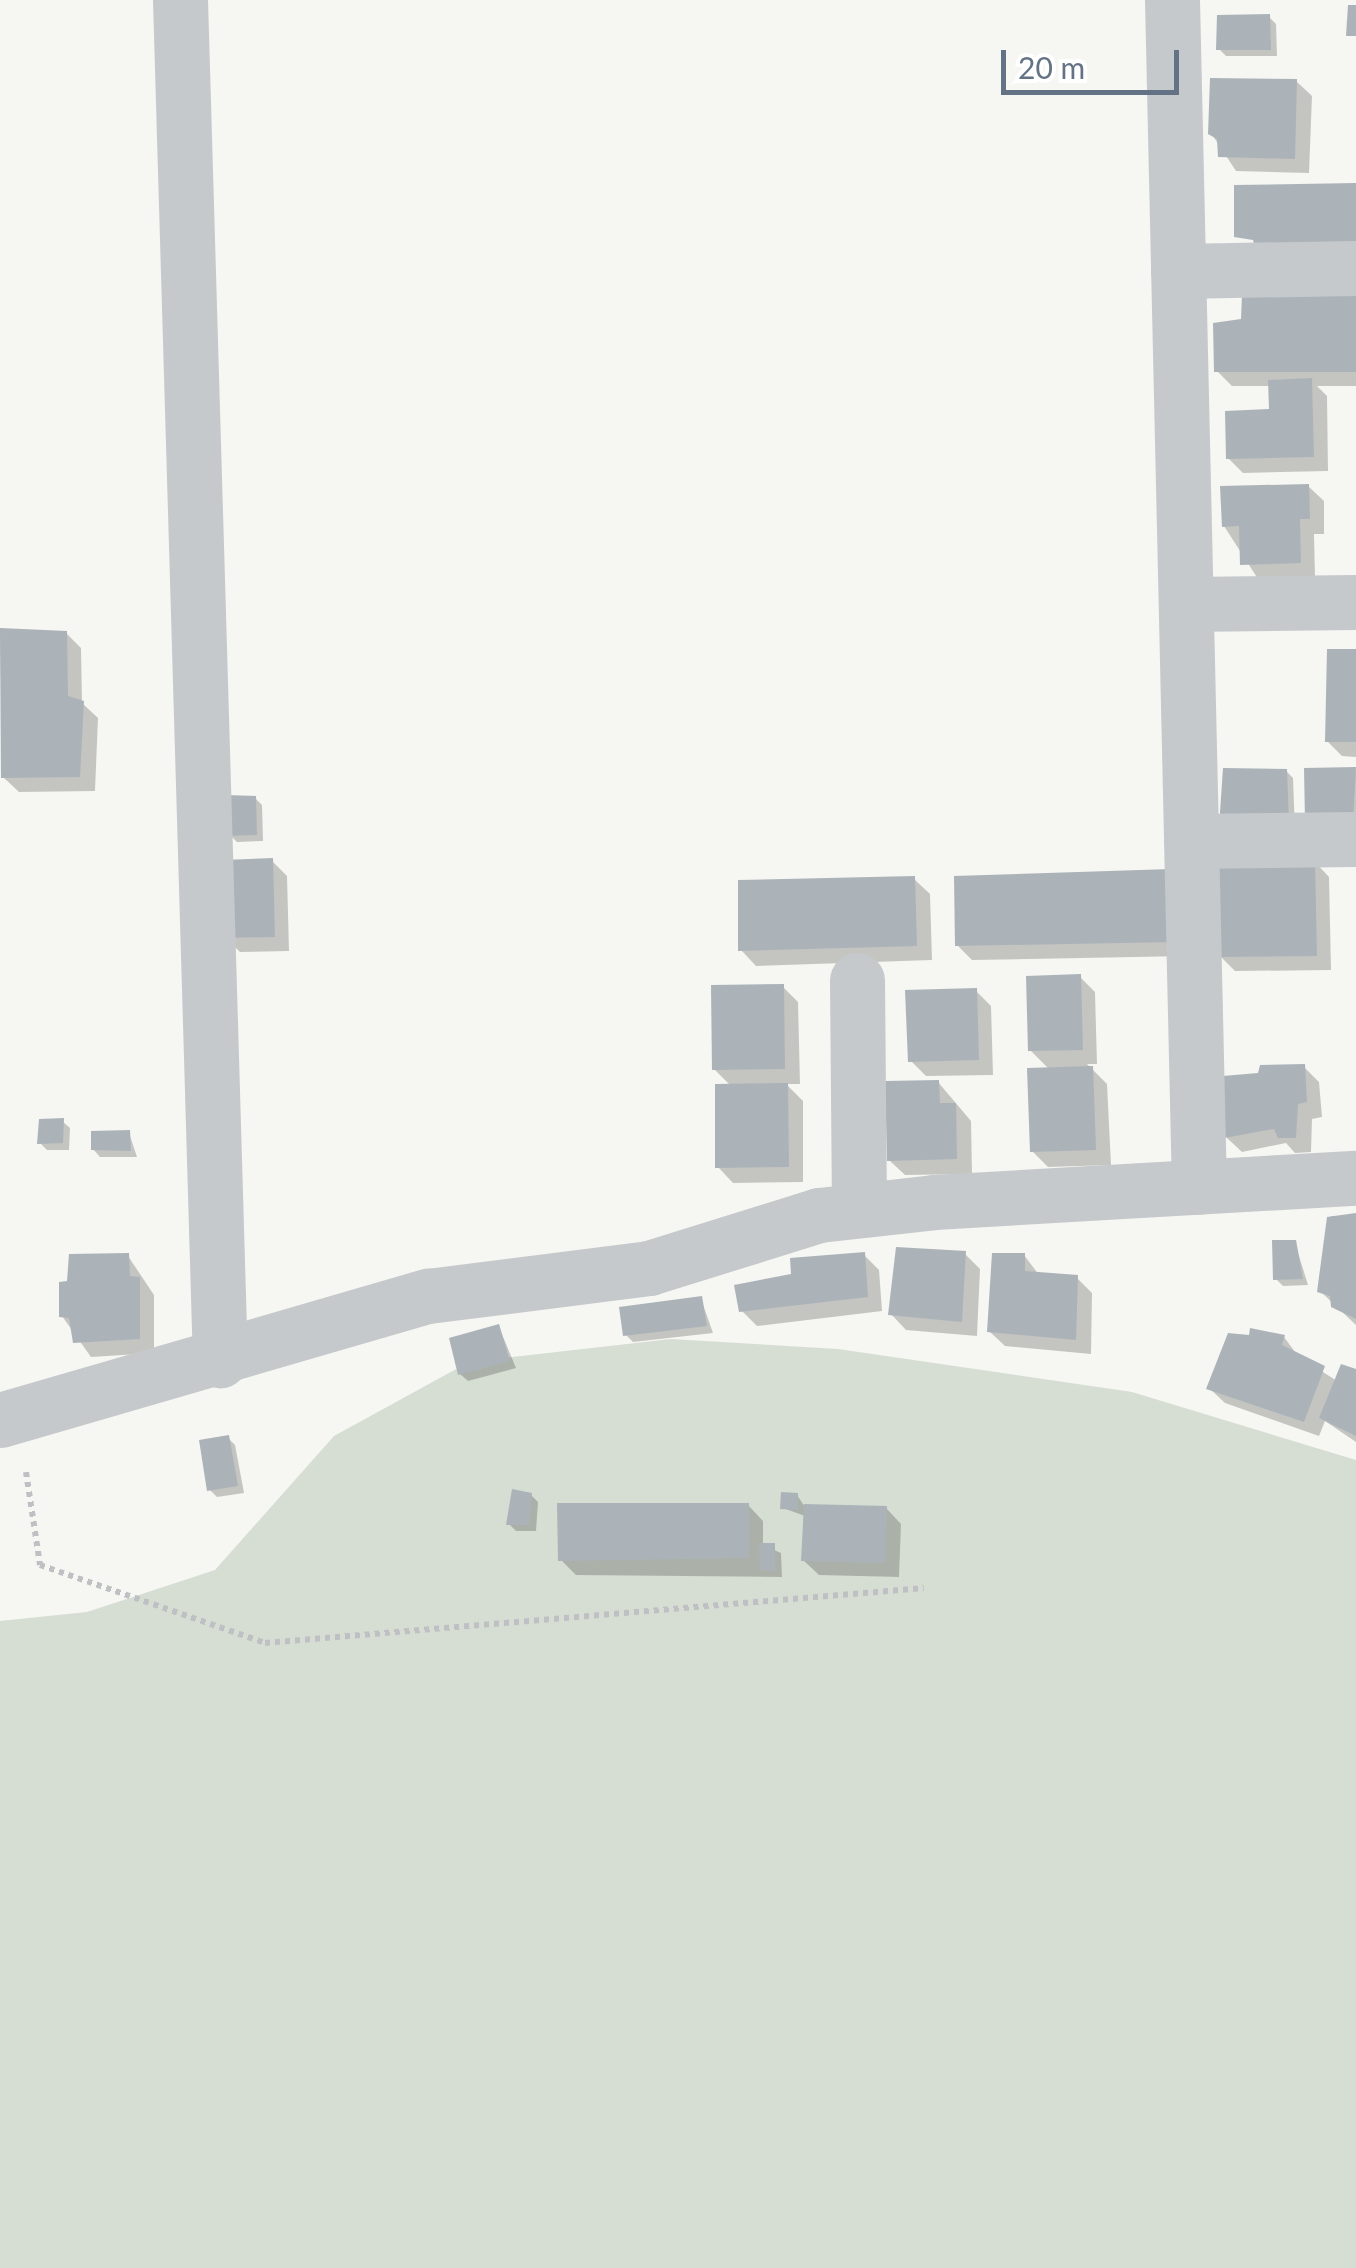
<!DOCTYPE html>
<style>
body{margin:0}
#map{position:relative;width:1356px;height:2268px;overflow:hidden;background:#f6f6f2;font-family:Lato,sans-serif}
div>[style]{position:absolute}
.green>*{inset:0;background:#d6ded3}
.shadow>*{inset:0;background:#0003}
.building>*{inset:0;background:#abb3b9}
.path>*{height:6px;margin-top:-3px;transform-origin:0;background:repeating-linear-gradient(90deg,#bfc0c3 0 5px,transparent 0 10px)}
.street>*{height:55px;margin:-27.5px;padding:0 27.5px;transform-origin:27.5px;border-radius:27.5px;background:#c5c9cc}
span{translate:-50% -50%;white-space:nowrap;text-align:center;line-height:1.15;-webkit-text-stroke:10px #fff;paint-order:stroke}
.scale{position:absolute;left:1001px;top:50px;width:178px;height:45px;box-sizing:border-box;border:5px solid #637385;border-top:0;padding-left:12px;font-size:30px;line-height:35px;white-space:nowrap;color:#637385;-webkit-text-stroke:8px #fff;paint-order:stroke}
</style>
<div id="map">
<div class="green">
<div style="clip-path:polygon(671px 1339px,838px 1349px,1132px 1392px,1356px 1460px,1356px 2268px,0 2268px,0 1621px,87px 1612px,215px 1570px,334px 1436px,469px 1362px)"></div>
</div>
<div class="shadow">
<div style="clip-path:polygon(1269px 17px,1276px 24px,1277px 56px,1226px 56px,1219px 49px)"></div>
<div style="clip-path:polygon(1296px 81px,1312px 96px,1309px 173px,1236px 171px,1211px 133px)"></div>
<div style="clip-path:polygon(1356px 298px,1356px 386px,1317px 386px,1327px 396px,1328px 471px,1243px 473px,1228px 458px,1271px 411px,1271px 386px,1232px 386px,1217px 371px)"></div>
<div style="clip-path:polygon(1308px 486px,1324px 501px,1324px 534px,1314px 534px,1315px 577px,1258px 579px,1224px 526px)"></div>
<div style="clip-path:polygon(0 631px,66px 633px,81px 648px,82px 703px,98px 718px,95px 791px,19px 792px,3px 777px)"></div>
<div style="clip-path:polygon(1356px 651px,1356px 757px,1342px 756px,1327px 741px)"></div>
<div style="clip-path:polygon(1356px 770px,1356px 827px,1307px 771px)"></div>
<div style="clip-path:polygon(1286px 771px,1293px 778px,1295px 831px,1229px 833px)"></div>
<div style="clip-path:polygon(255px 798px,262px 805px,263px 841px,237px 842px,230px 835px)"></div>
<div style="clip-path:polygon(272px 861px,287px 876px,289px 951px,240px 952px,225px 937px)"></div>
<div style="clip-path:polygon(1314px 861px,1329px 877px,1331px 970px,1235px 971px,1220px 956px)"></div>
<div style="clip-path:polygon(1170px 872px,1187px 956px,972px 960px,957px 945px)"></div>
<div style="clip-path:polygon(914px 879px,930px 894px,932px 960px,756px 966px,741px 950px)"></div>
<div style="clip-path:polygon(1080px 977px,1095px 992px,1097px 1064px,1087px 1064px,1107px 1084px,1111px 1165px,1048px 1167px,1032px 1151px,1050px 1070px,1030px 1050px)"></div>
<div style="clip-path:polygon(783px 987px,798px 1002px,800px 1084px,786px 1084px,803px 1101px,803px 1182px,733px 1183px,718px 1167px,732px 1087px,714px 1069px)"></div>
<div style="clip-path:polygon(976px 991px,991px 1006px,993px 1075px,926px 1076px,910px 1060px)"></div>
<div style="clip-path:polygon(1304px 1067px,1319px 1082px,1322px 1117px,1312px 1119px,1311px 1152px,1295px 1153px,1286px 1143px,1242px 1152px,1226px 1137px,1260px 1076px)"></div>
<div style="clip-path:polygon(938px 1082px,971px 1121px,972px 1174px,905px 1175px,889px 1160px)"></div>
<div style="clip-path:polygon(62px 1121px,70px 1128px,69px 1150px,47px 1150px,40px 1143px)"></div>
<div style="clip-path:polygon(129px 1133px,137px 1157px,100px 1157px,93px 1149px)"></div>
<div style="clip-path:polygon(1331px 1216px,1356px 1216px,1356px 1325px,1320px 1291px)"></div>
<div style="clip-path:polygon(1295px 1243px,1308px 1285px,1283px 1286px,1276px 1279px)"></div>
<div style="clip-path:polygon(965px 1254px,980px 1269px,977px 1336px,906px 1330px,891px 1314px)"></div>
<div style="clip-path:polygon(864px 1255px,879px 1270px,882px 1311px,757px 1326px,742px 1311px,793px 1276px)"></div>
<div style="clip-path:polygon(1024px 1255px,1039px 1275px,1077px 1278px,1092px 1293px,1091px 1354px,1005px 1346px,989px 1331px)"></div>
<div style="clip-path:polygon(128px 1256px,154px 1295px,154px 1353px,91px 1357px,62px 1316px)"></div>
<div style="clip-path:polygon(701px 1299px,713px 1333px,633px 1342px,626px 1335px)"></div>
<div style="clip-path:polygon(499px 1327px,516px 1368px,468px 1381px,460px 1374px)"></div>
<div style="clip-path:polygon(1284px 1337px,1298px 1356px,1337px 1381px,1356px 1371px,1356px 1442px,1325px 1421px,1319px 1436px,1225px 1403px,1209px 1388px)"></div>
<div style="clip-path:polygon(228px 1438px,235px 1445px,244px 1493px,217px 1497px,210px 1490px)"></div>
<div style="clip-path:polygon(531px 1495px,538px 1502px,536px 1531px,516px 1531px,509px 1524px)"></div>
<div style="clip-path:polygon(797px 1495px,805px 1507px,886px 1508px,901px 1524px,899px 1577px,819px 1575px,803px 1560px,805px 1516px,783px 1508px)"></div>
<div style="clip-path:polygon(748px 1505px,763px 1521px,763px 1545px,781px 1553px,782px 1577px,576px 1575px,561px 1560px)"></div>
</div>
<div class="building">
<div style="clip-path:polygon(1348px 5px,1356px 5px,1356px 36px,1346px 36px)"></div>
<div style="clip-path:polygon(1270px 14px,1271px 50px,1216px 50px,1217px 15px)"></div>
<div style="clip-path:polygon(1210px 78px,1297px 79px,1295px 159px,1218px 157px,1217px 139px,1208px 134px)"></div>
<div style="clip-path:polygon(1356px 183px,1356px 249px,1256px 250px,1253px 240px,1234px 237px,1234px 185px)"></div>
<div style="clip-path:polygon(1242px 295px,1356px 295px,1356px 372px,1214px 372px,1213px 323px,1241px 319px)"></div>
<div style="clip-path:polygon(1312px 378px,1314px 457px,1226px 459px,1225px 411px,1269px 409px,1268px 380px)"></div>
<div style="clip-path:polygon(1309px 484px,1310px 519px,1300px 519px,1301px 563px,1240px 565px,1239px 526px,1222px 527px,1220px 486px)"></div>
<div style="clip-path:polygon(0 628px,67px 631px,68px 696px,84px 701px,80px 777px,1px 778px)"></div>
<div style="clip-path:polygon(1327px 649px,1356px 649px,1356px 742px,1325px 742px)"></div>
<div style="clip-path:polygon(1356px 767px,1353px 821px,1305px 821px,1304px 768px)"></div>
<div style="clip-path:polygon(1223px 768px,1287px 769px,1289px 824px,1219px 827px)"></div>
<div style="clip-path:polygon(226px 795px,256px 796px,257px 835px,227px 836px)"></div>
<div style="clip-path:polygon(273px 858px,275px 937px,222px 938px,222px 860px)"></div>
<div style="clip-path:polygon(1315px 859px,1317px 956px,1218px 957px,1215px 862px)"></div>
<div style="clip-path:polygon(1171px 869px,1173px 942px,955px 946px,954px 876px)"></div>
<div style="clip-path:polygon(915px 876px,917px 946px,738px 951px,738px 880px)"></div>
<div style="clip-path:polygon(1081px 974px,1083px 1050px,1028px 1051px,1026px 976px)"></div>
<div style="clip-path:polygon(784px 984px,785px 1069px,712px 1070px,711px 985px)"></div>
<div style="clip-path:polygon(977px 988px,979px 1060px,908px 1062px,905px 990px)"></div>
<div style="clip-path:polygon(1305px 1064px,1307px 1102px,1298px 1104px,1296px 1138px,1278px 1138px,1274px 1129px,1224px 1138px,1223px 1076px,1258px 1073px,1260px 1065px)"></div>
<div style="clip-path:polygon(1093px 1066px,1096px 1150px,1030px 1152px,1027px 1068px)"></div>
<div style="clip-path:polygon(939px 1080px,940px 1103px,956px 1103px,957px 1159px,887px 1161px,885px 1081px)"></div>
<div style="clip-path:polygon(788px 1083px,789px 1167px,715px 1168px,715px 1084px)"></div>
<div style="clip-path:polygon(64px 1118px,63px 1143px,37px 1144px,39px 1119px)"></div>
<div style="clip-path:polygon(130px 1130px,131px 1151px,91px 1150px,91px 1131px)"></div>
<div style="clip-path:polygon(1356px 1213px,1356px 1319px,1331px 1307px,1330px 1296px,1317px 1292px,1327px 1217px)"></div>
<div style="clip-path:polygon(1272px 1240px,1296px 1240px,1303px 1279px,1273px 1280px)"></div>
<div style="clip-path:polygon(896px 1247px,966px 1251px,962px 1322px,888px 1315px)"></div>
<div style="clip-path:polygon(865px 1252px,868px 1297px,739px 1312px,734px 1285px,791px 1274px,790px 1258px)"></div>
<div style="clip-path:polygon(129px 1253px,130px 1276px,140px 1277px,140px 1339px,73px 1343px,69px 1318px,59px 1317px,59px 1282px,67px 1281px,69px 1254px)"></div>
<div style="clip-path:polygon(992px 1253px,1025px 1253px,1025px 1271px,1078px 1275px,1076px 1340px,987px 1332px)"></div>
<div style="clip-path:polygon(702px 1296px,707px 1326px,623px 1336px,619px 1307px)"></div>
<div style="clip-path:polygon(499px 1324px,510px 1361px,458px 1375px,449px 1338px)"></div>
<div style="clip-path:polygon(1250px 1328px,1285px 1335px,1282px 1345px,1325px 1366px,1304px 1422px,1206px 1389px,1228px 1333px,1249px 1335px)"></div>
<div style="clip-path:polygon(1341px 1364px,1356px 1369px,1356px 1436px,1319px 1418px)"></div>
<div style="clip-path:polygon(229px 1435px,238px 1486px,207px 1491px,199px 1440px)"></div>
<div style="clip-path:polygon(512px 1489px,532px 1493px,529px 1525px,506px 1525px)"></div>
<div style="clip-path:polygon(781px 1492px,798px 1493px,798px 1510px,780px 1509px)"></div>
<div style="clip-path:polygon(557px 1503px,749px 1503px,749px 1558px,558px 1561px)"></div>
<div style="clip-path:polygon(804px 1504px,887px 1506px,885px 1563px,801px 1561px)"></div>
<div style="clip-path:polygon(759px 1543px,775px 1543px,775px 1571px,760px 1570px)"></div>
</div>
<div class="path">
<div style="left:26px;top:1472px;width:94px;rotate:81.4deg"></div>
<div style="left:40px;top:1565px;width:238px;rotate:19.1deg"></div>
<div style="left:265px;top:1643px;width:661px;rotate:-4.77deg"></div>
</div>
<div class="street">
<div style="left:180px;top:0;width:1361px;rotate:88.32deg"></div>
<div style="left:1172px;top:0;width:1187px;rotate:88.7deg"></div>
<div style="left:1178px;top:271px;width:178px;rotate:-1deg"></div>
<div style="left:1186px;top:604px;width:170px;rotate:-0.7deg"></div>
<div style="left:1191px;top:841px;width:165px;rotate:-0.7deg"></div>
<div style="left:857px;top:980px;width:230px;rotate:89.5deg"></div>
<div style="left:0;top:1420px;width:446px;rotate:-16.2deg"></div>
<div style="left:428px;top:1296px;width:223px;rotate:-7.2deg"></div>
<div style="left:649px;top:1268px;width:178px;rotate:-17.3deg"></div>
<div style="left:819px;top:1215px;width:116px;rotate:-6.4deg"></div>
<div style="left:934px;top:1202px;width:423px;rotate:-3.3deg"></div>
</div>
<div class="scale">20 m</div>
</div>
